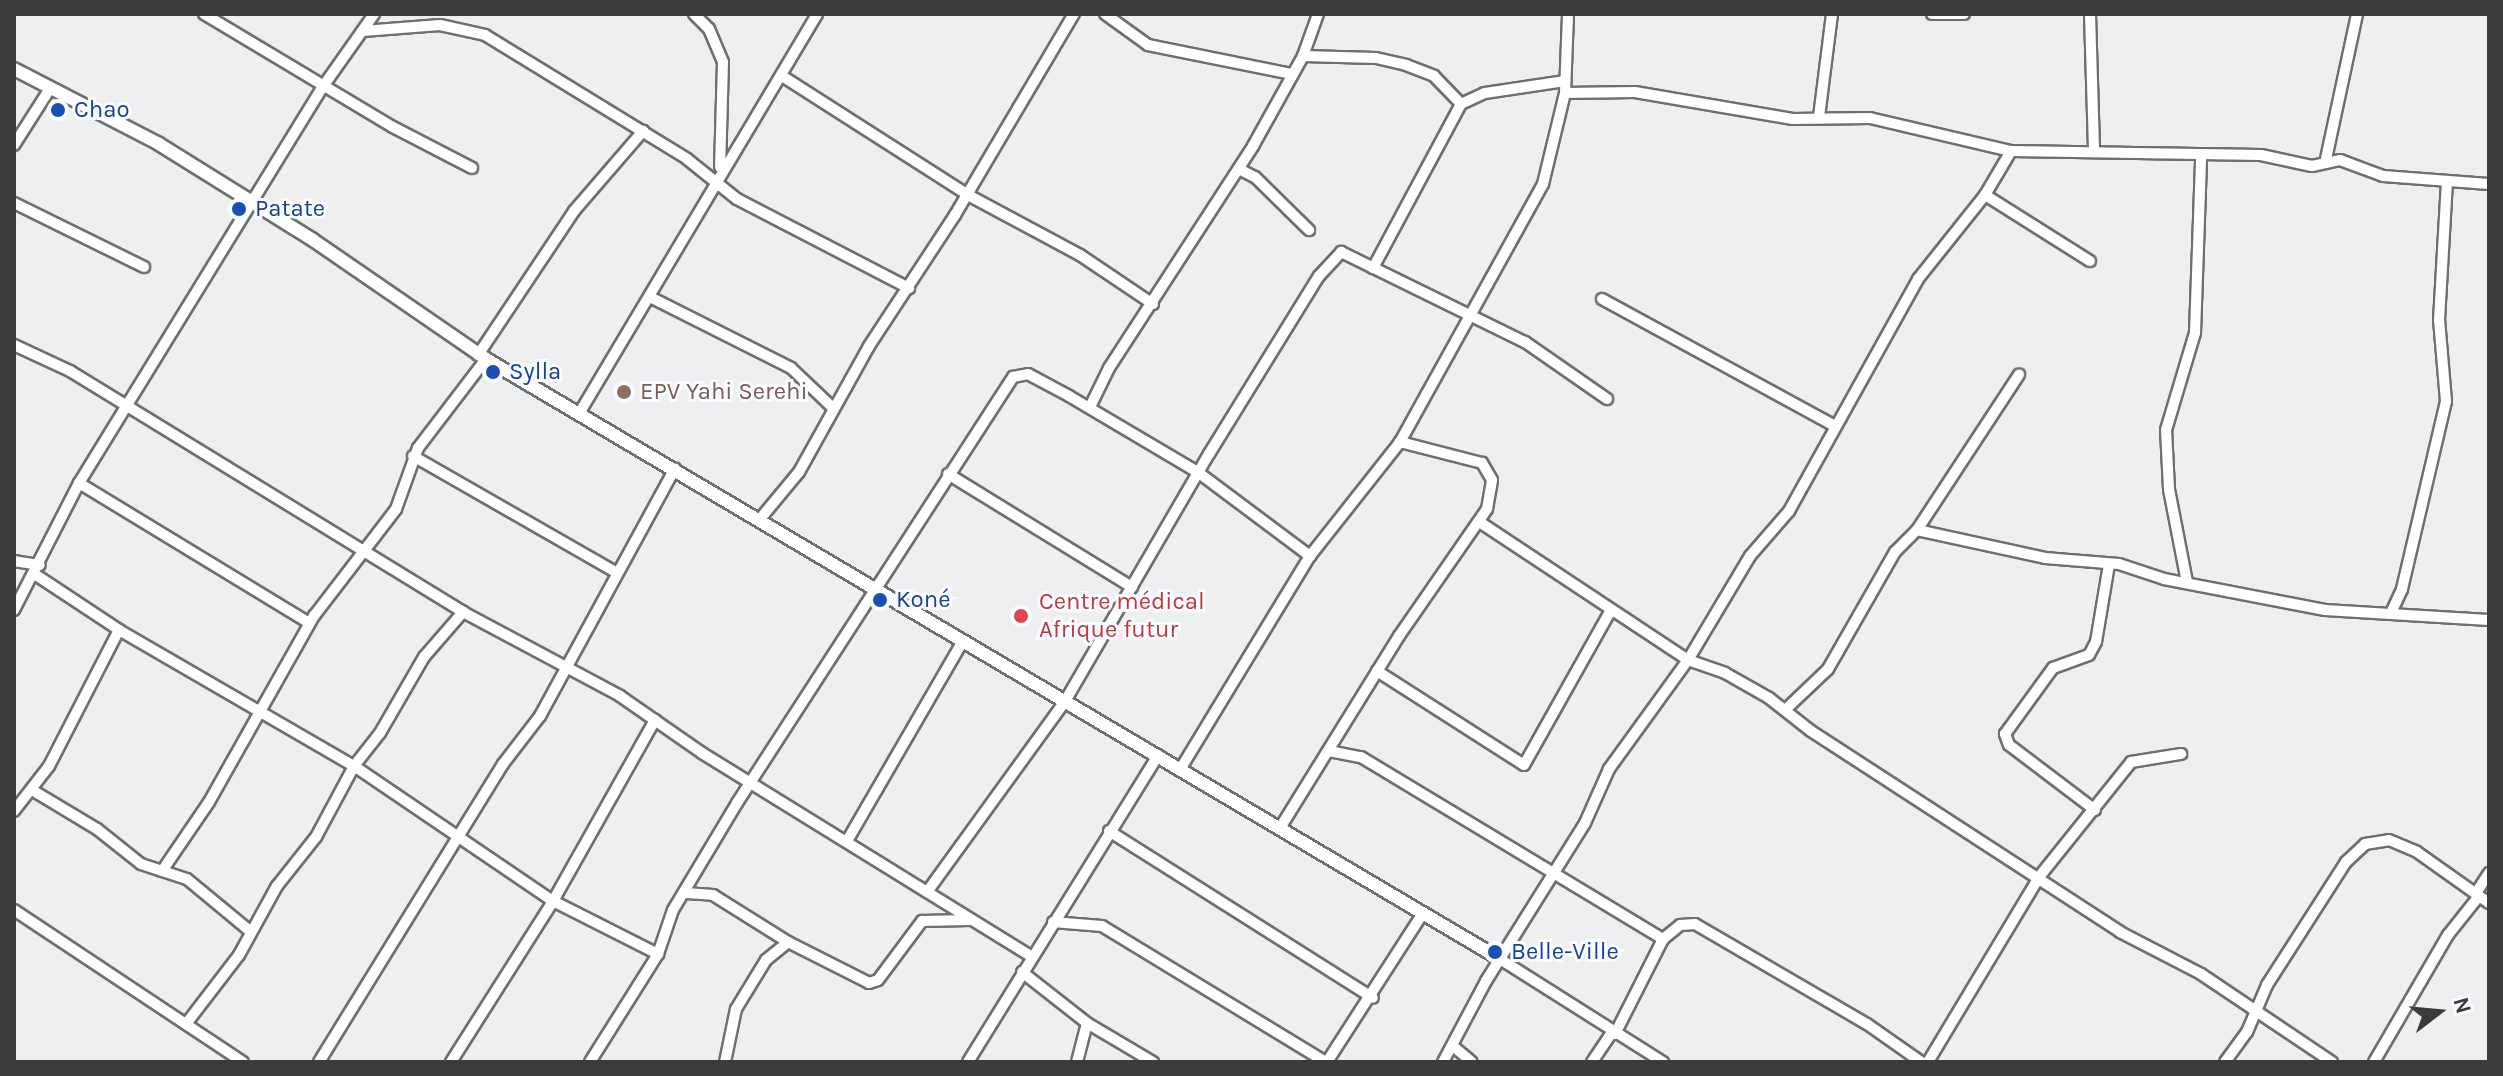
<!DOCTYPE html>
<meta charset="utf-8">
<style>
body{margin:0}
#map{position:relative;width:2503px;height:1076px;overflow:hidden;background:#edeff1;font-family:Karla,sans-serif}
div>[style]{position:absolute}
.roads{filter:drop-shadow(2px 0 #6e6f71) drop-shadow(-2px 0 #6e6f71) drop-shadow(0 2px #6e6f71) drop-shadow(0 -2px #6e6f71)}
.minor>*{height:10px;margin:-5px;padding:0 5px;transform-origin:5px;border-radius:5px;background:#fff}
.tertiary>*{height:12px;margin:-6px;padding:0 6px;transform-origin:6px;border-radius:6px;background:#fff}
.dots>*{width:22px;height:22px;translate:-50% -50%;box-sizing:border-box;border:4px solid #fbfcff;border-radius:50%}
span{translate:-50% -50%;white-space:nowrap;text-align:center;line-height:1.15;-webkit-text-stroke:6px #fbfcff;paint-order:stroke}
.transit-label{font-size:24px;color:#164399}
.left{translate:0 -50%;text-align:left}
.education-label{font-size:24px;color:#785e54}
.health-label{font-size:24px;color:#be3a42}
.frame{position:absolute;inset:0;border:16px solid #3b3b3c;pointer-events:none}
.north{position:absolute;left:2399px;top:972px;width:80px;height:80px;-webkit-text-stroke:6px #fbfcff;paint-order:stroke;rotate:74deg;font-size:22px;font-weight:700;line-height:32px;text-align:center;color:#3b3b3c}
.north::after{content:'';display:block;margin:auto;width:28px;height:36px;background:#3b3b3c;clip-path:polygon(50% 0,100% 100%,50% 72%,0 100%)}
</style>
<div id="map">
<div class="roads">
<div class="minor">
<div style="left:204px;top:14px;width:220px;rotate:30.9deg"></div>
<div style="left:393px;top:127px;width:89px;rotate:27.4deg"></div>
<div style="left:694px;top:14px;width:21px;rotate:45deg"></div>
<div style="left:709px;top:29px;width:36px;rotate:67deg"></div>
<div style="left:723px;top:62px;width:105px;rotate:91.6deg"></div>
<div style="left:1105px;top:14px;width:53px;rotate:35.8deg"></div>
<div style="left:1148px;top:45px;width:147px;rotate:11.4deg"></div>
<div style="left:1932px;top:14px;width:32px"></div>
<div style="left:2090px;top:14px;width:137px;rotate:88.3deg"></div>
<div style="left:363px;top:31px;width:77px;rotate:-4.5deg"></div>
<div style="left:440px;top:25px;width:46px;rotate:12.5deg"></div>
<div style="left:485px;top:35px;width:237px;rotate:31.5deg"></div>
<div style="left:687px;top:159px;width:64px;rotate:38.7deg"></div>
<div style="left:737px;top:199px;width:194px;rotate:27.4deg"></div>
<div style="left:1303px;top:56px;width:73px;rotate:1.6deg"></div>
<div style="left:1376px;top:58px;width:31px;rotate:13deg"></div>
<div style="left:1406px;top:65px;width:30px;rotate:21deg"></div>
<div style="left:1434px;top:76px;width:39px;rotate:46deg"></div>
<div style="left:782px;top:76px;width:221px;rotate:32.6deg"></div>
<div style="left:968px;top:195px;width:127px;rotate:28.2deg"></div>
<div style="left:1080px;top:255px;width:88px;rotate:33.9deg"></div>
<div style="left:1565px;top:93px;width:70px;rotate:-0.8deg"></div>
<div style="left:1635px;top:92px;width:160px;rotate:9.7deg"></div>
<div style="left:1793px;top:119px;width:77px;rotate:-0.7deg"></div>
<div style="left:1870px;top:118px;width:145px;rotate:13.2deg"></div>
<div style="left:2011px;top:151px;width:250px;rotate:0.9deg"></div>
<div style="left:2261px;top:155px;width:52px;rotate:12.2deg"></div>
<div style="left:2312px;top:166px;width:29px;rotate:-12deg"></div>
<div style="left:2340px;top:160px;width:46px;rotate:20.4deg"></div>
<div style="left:2383px;top:176px;width:106px;rotate:4.3deg"></div>
<div style="left:1819px;top:117px;width:104px;rotate:-82.8deg"></div>
<div style="left:14px;top:145px;width:65px;rotate:-57.5deg"></div>
<div style="left:2326px;top:159px;width:148px;rotate:-77.9deg"></div>
<div style="left:1239px;top:169px;width:18px;rotate:27deg"></div>
<div style="left:1255px;top:177px;width:76px;rotate:44.5deg"></div>
<div style="left:1985px;top:195px;width:124px;rotate:32.2deg"></div>
<div style="left:14px;top:203px;width:145px;rotate:26.2deg"></div>
<div style="left:1373px;top:268px;width:186px;rotate:-61.8deg"></div>
<div style="left:1461px;top:104px;width:26px;rotate:-25deg"></div>
<div style="left:1485px;top:93px;width:81px;rotate:-8.5deg"></div>
<div style="left:650px;top:297px;width:158px;rotate:26.7deg"></div>
<div style="left:791px;top:368px;width:59px;rotate:43.6deg"></div>
<div style="left:1602px;top:299px;width:265px;rotate:28.6deg"></div>
<div style="left:14px;top:345px;width:62px;rotate:24.9deg"></div>
<div style="left:70px;top:371px;width:461px;rotate:31.5deg"></div>
<div style="left:463px;top:612px;width:178px;rotate:28.1deg"></div>
<div style="left:620px;top:696px;width:100px;rotate:34.8deg"></div>
<div style="left:702px;top:753px;width:387px;rotate:31.7deg"></div>
<div style="left:478px;top:355px;width:173px;rotate:-56.3deg"></div>
<div style="left:574px;top:211px;width:106px;rotate:-49.2deg"></div>
<div style="left:1090px;top:407px;width:43px;rotate:-64deg"></div>
<div style="left:1109px;top:368px;width:265px;rotate:-57deg"></div>
<div style="left:1253px;top:146px;width:103px;rotate:-60.9deg"></div>
<div style="left:1303px;top:56px;width:45px;rotate:-70.3deg"></div>
<div style="left:580px;top:412px;width:463px;rotate:-59.2deg"></div>
<div style="left:413px;top:456px;width:235px;rotate:29.8deg"></div>
<div style="left:948px;top:474px;width:216px;rotate:31.6deg"></div>
<div style="left:79px;top:483px;width:269px;rotate:31.3deg"></div>
<div style="left:760px;top:519px;width:61px;rotate:-50.3deg"></div>
<div style="left:799px;top:472px;width:144px;rotate:-60.9deg"></div>
<div style="left:869px;top:346px;width:157px;rotate:-56.7deg"></div>
<div style="left:955px;top:215px;width:234px;rotate:-59.4deg"></div>
<div style="left:1481px;top:523px;width:248px;rotate:33.5deg"></div>
<div style="left:1688px;top:660px;width:39px;rotate:19deg"></div>
<div style="left:1725px;top:673px;width:51px;rotate:29.6deg"></div>
<div style="left:1769px;top:698px;width:53px;rotate:38.2deg"></div>
<div style="left:1811px;top:731px;width:369px;rotate:33deg"></div>
<div style="left:2120px;top:932px;width:91px;rotate:27.4deg"></div>
<div style="left:2201px;top:974px;width:158px;rotate:33.9deg"></div>
<div style="left:1917px;top:530px;width:131px;rotate:12.3deg"></div>
<div style="left:2045px;top:558px;width:74px;rotate:4.6deg"></div>
<div style="left:2119px;top:564px;width:47px;rotate:18.4deg"></div>
<div style="left:2164px;top:579px;width:164px;rotate:10.9deg"></div>
<div style="left:2325px;top:610px;width:164px;rotate:3.5deg"></div>
<div style="left:14px;top:561px;width:26px;rotate:9deg"></div>
<div style="left:36px;top:575px;width:100px;rotate:33.5deg"></div>
<div style="left:119px;top:630px;width:272px;rotate:30.1deg"></div>
<div style="left:354px;top:766px;width:240px;rotate:34.2deg"></div>
<div style="left:553px;top:901px;width:118px;rotate:26.8deg"></div>
<div style="left:658px;top:954px;width:46px;rotate:-71.2deg"></div>
<div style="left:673px;top:910px;width:125px;rotate:-59.1deg"></div>
<div style="left:737px;top:803px;width:508px;rotate:-57.06deg"></div>
<div style="left:1013px;top:377px;width:15px;rotate:-11deg"></div>
<div style="left:1028px;top:374px;width:47px;rotate:28.2deg"></div>
<div style="left:1069px;top:396px;width:151px;rotate:30.6deg"></div>
<div style="left:1199px;top:473px;width:139px;rotate:36.8deg"></div>
<div style="left:2187px;top:582px;width:95px;rotate:-101deg"></div>
<div style="left:2169px;top:489px;width:59px;rotate:-92.9deg"></div>
<div style="left:2166px;top:430px;width:101px;rotate:-73.4deg"></div>
<div style="left:2195px;top:333px;width:176px;rotate:-88deg"></div>
<div style="left:14px;top:610px;width:143px;rotate:-62.9deg"></div>
<div style="left:79px;top:483px;width:467px;rotate:-58.4deg"></div>
<div style="left:324px;top:85px;width:87px;rotate:-54.8deg"></div>
<div style="left:2391px;top:613px;width:26px;rotate:-65deg"></div>
<div style="left:2402px;top:589px;width:193px;rotate:-76.8deg"></div>
<div style="left:2446px;top:401px;width:81px;rotate:-94.9deg"></div>
<div style="left:2439px;top:320px;width:137px;rotate:-86.7deg"></div>
<div style="left:1377px;top:671px;width:174px;rotate:32.6deg"></div>
<div style="left:1524px;top:765px;width:178px;rotate:-60.7deg"></div>
<div style="left:1785px;top:710px;width:59px;rotate:-43.6deg"></div>
<div style="left:1828px;top:669px;width:135px;rotate:-60.2deg"></div>
<div style="left:1895px;top:552px;width:31px;rotate:-45deg"></div>
<div style="left:1917px;top:530px;width:186px;rotate:-56.7deg"></div>
<div style="left:1329px;top:751px;width:33px;rotate:11deg"></div>
<div style="left:1361px;top:757px;width:353px;rotate:31.1deg"></div>
<div style="left:1181px;top:768px;width:248px;rotate:-58.7deg"></div>
<div style="left:1310px;top:556px;width:145px;rotate:-51.7deg"></div>
<div style="left:1400px;top:442px;width:295px;rotate:-61deg"></div>
<div style="left:1543px;top:184px;width:94px;rotate:-76.4deg"></div>
<div style="left:1565px;top:93px;width:79px;rotate:-87.8deg"></div>
<div style="left:32px;top:790px;width:76px;rotate:31deg"></div>
<div style="left:97px;top:829px;width:56px;rotate:38.5deg"></div>
<div style="left:141px;top:864px;width:48px;rotate:18.1deg"></div>
<div style="left:187px;top:879px;width:83px;rotate:39.6deg"></div>
<div style="left:2095px;top:810px;width:108px;rotate:-142.9deg"></div>
<div style="left:2009px;top:745px;width:12px;rotate:-110deg"></div>
<div style="left:2005px;top:734px;width:82px;rotate:-54deg"></div>
<div style="left:2053px;top:668px;width:38px;rotate:-20deg"></div>
<div style="left:2089px;top:655px;width:15px;rotate:-62deg"></div>
<div style="left:2096px;top:642px;width:79px;rotate:-80.5deg"></div>
<div style="left:14px;top:811px;width:57px;rotate:-52.1deg"></div>
<div style="left:49px;top:766px;width:153px;rotate:-62.8deg"></div>
<div style="left:1280px;top:828px;width:226px;rotate:-58.2deg"></div>
<div style="left:1399px;top:636px;width:155px;rotate:-55.3deg"></div>
<div style="left:1487px;top:509px;width:29px;rotate:-80deg"></div>
<div style="left:1492px;top:480px;width:20px;rotate:-120deg"></div>
<div style="left:1482px;top:463px;width:85px;rotate:-165.6deg"></div>
<div style="left:1109px;top:831px;width:312px;rotate:32.3deg"></div>
<div style="left:847px;top:841px;width:228px;rotate:-59.9deg"></div>
<div style="left:162px;top:871px;width:83px;rotate:-55.7deg"></div>
<div style="left:209px;top:802px;width:214px;rotate:-60.6deg"></div>
<div style="left:314px;top:616px;width:135px;rotate:-52.5deg"></div>
<div style="left:396px;top:509px;width:65px;rotate:-70.2deg"></div>
<div style="left:418px;top:448px;width:112px;rotate:-52.6deg"></div>
<div style="left:927px;top:892px;width:233px;rotate:-54.1deg"></div>
<div style="left:1064px;top:703px;width:288px;rotate:-59.8deg"></div>
<div style="left:1209px;top:454px;width:209px;rotate:-58.3deg"></div>
<div style="left:1319px;top:276px;width:33px;rotate:-47deg"></div>
<div style="left:1341px;top:252px;width:205px;rotate:26.1deg"></div>
<div style="left:1525px;top:342px;width:100px;rotate:34.8deg"></div>
<div style="left:686px;top:893px;width:27px;rotate:4deg"></div>
<div style="left:713px;top:895px;width:89px;rotate:32.1deg"></div>
<div style="left:788px;top:942px;width:91px;rotate:26.8deg"></div>
<div style="left:869px;top:983px;width:9px;rotate:-18deg"></div>
<div style="left:878px;top:980px;width:74px;rotate:-53.3deg"></div>
<div style="left:922px;top:921px;width:47px;rotate:-1.2deg"></div>
<div style="left:2476px;top:893px;width:24px;rotate:-57deg"></div>
<div style="left:14px;top:910px;width:275px;rotate:33.6deg"></div>
<div style="left:1053px;top:922px;width:49px;rotate:4.7deg"></div>
<div style="left:1102px;top:926px;width:262px;rotate:31.3deg"></div>
<div style="left:1500px;top:959px;width:193px;rotate:32.3deg"></div>
<div style="left:1022px;top:972px;width:83px;rotate:38.1deg"></div>
<div style="left:1087px;top:1023px;width:77px;rotate:30.6deg"></div>
<div style="left:186px;top:1024px;width:87px;rotate:-52.5deg"></div>
<div style="left:239px;top:955px;width:79px;rotate:-61.2deg"></div>
<div style="left:277px;top:886px;width:63px;rotate:-51.5deg"></div>
<div style="left:316px;top:837px;width:81px;rotate:-61.8deg"></div>
<div style="left:354px;top:766px;width:42px;rotate:-51.8deg"></div>
<div style="left:380px;top:733px;width:88px;rotate:-59.9deg"></div>
<div style="left:424px;top:657px;width:60px;rotate:-49.1deg"></div>
<div style="left:1615px;top:1034px;width:106px;rotate:-63.2deg"></div>
<div style="left:1663px;top:939px;width:22px;rotate:-39deg"></div>
<div style="left:1680px;top:925px;width:15px;rotate:-4deg"></div>
<div style="left:1695px;top:924px;width:199px;rotate:30.2deg"></div>
<div style="left:1867px;top:1024px;width:66px;rotate:35.1deg"></div>
<div style="left:1454px;top:1047px;width:23px;rotate:40deg"></div>
<div style="left:319px;top:1062px;width:350px;rotate:-58.3deg"></div>
<div style="left:503px;top:764px;width:61px;rotate:-52.4deg"></div>
<div style="left:540px;top:716px;width:282px;rotate:-61.4deg"></div>
<div style="left:451px;top:1062px;width:191px;rotate:-57.6deg"></div>
<div style="left:553px;top:901px;width:208px;rotate:-60.6deg"></div>
<div style="left:590px;top:1062px;width:128px;rotate:-57.8deg"></div>
<div style="left:725px;top:1062px;width:54px;rotate:-78.3deg"></div>
<div style="left:736px;top:1009px;width:57px;rotate:-58.5deg"></div>
<div style="left:766px;top:960px;width:28px;rotate:-39deg"></div>
<div style="left:968px;top:1062px;width:361px;rotate:-58.2deg"></div>
<div style="left:1077px;top:1062px;width:40px;rotate:-75.6deg"></div>
<div style="left:1327px;top:1062px;width:177px;rotate:-57.2deg"></div>
<div style="left:1443px;top:1062px;width:92px;rotate:-62deg"></div>
<div style="left:1486px;top:981px;width:186px;rotate:-57.9deg"></div>
<div style="left:1585px;top:823px;width:59px;rotate:-66deg"></div>
<div style="left:1609px;top:769px;width:135px;rotate:-54.1deg"></div>
<div style="left:1688px;top:660px;width:121px;rotate:-59.2deg"></div>
<div style="left:1750px;top:556px;width:60px;rotate:-49.1deg"></div>
<div style="left:1789px;top:511px;width:265px;rotate:-60.9deg"></div>
<div style="left:1918px;top:279px;width:107px;rotate:-51.4deg"></div>
<div style="left:1985px;top:195px;width:51px;rotate:-59.4deg"></div>
<div style="left:1592px;top:1062px;width:36px;rotate:-56deg"></div>
<div style="left:1928px;top:1062px;width:216px;rotate:-59deg"></div>
<div style="left:2039px;top:877px;width:147px;rotate:-51.3deg"></div>
<div style="left:2131px;top:762px;width:51px;rotate:-9.1deg"></div>
<div style="left:2225px;top:1062px;width:37px;rotate:-54deg"></div>
<div style="left:2247px;top:1032px;width:51px;rotate:-66.9deg"></div>
<div style="left:2267px;top:985px;width:146px;rotate:-57.3deg"></div>
<div style="left:2346px;top:862px;width:26px;rotate:-43deg"></div>
<div style="left:2365px;top:844px;width:24px;rotate:-9deg"></div>
<div style="left:2389px;top:840px;width:30px;rotate:23deg"></div>
<div style="left:2417px;top:852px;width:88px;rotate:35.3deg"></div>
<div style="left:2374px;top:1062px;width:147px;rotate:-59.8deg"></div>
<div style="left:2448px;top:935px;width:50px;rotate:-51.5deg"></div>
</div>
<div class="tertiary">
<div style="left:14px;top:69px;width:163px;rotate:27.3deg"></div>
<div style="left:159px;top:144px;width:181px;rotate:31.9deg"></div>
<div style="left:313px;top:240px;width:210px;rotate:34.5deg"></div>
<div style="left:486px;top:359px;width:1178px;rotate:30.61deg"></div>
</div>
</div>
<div class="dots">
<div style="left:58px;top:110px;background:#1a4fb4"></div>
<div style="left:239px;top:209px;background:#1a4fb4"></div>
<div style="left:493px;top:372px;background:#1a4fb4"></div>
<div style="left:624px;top:392px;background:#8d6e63"></div>
<div style="left:880px;top:600px;background:#1a4fb4"></div>
<div style="left:1021px;top:616px;background:#e0444e"></div>
<div style="left:1495px;top:952px;background:#1a4fb4"></div>
</div>
<div class="transit-label">
<span class="left" style="left:74px;top:110px">Chao</span>
<span class="left" style="left:255px;top:209px">Patate</span>
<span class="left" style="left:509px;top:372px">Sylla</span>
<span class="left" style="left:896px;top:600px">Koné</span>
<span class="left" style="left:1511px;top:952px">Belle-Ville</span>
</div>
<div class="education-label">
<span class="left" style="left:640px;top:392px">EPV Yahi Serehi</span>
</div>
<div class="health-label">
<span class="left" style="left:1039px;top:616px">Centre médical<br>Afrique futur</span>
</div>
<div class="frame"></div>
<div class="north">N</div>
</div>
